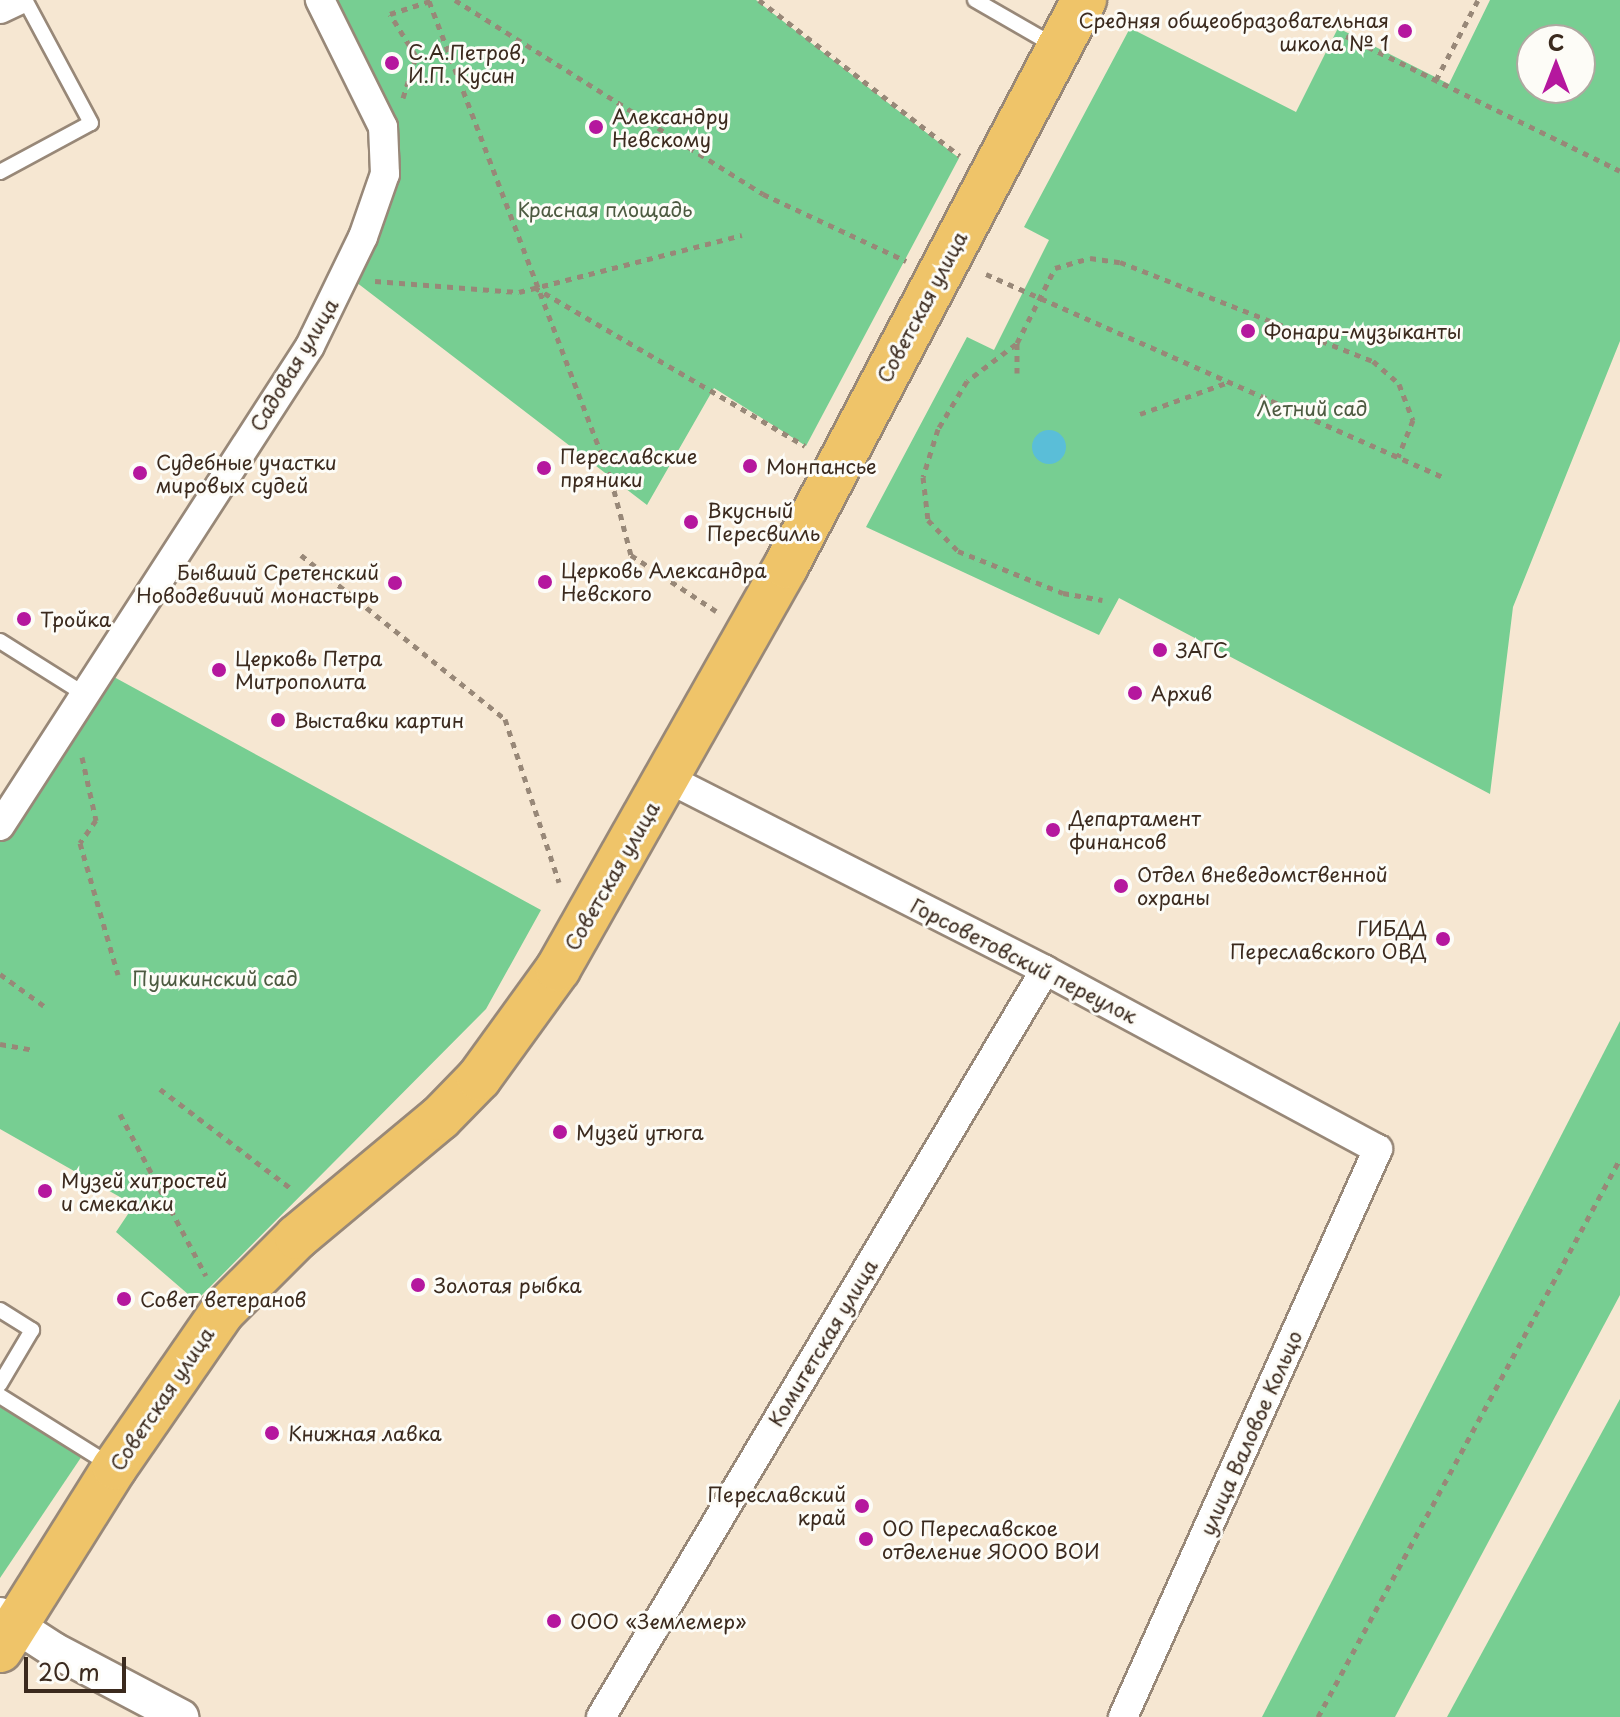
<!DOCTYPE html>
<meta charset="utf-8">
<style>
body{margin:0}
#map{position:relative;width:1620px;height:1717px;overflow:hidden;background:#f6e7d2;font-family:"Playpen Sans",sans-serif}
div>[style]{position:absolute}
.green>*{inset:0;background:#77ce92}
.water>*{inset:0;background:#5abed8}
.round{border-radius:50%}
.path>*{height:5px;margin-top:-2.5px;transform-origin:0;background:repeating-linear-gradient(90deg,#988878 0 6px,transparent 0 12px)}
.roads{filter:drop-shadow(2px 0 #988878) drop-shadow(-2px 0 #988878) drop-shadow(0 2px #988878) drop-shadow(0 -2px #988878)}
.service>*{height:14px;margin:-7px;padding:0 7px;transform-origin:7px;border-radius:7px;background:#fff}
.minor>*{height:28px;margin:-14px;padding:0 14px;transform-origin:14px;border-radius:14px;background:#fff}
.tertiary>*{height:34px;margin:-17px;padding:0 17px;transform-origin:17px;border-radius:17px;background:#fff}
.primary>*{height:44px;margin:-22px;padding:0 22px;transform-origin:22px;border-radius:22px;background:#efc469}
.dots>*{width:22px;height:22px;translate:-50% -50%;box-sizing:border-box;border:4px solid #fdfcf7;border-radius:50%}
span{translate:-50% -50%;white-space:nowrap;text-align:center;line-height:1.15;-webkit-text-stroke:6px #fdfcf7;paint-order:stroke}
.poi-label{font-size:20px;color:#3b2a1e}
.right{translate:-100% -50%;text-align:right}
.left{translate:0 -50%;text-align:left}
.park-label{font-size:20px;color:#4d5b41}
.street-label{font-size:20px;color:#3b2a1e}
.north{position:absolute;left:1516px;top:24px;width:80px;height:80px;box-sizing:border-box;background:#fdfcf7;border:2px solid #afa8a0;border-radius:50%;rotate:0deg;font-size:22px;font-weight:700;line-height:32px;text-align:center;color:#3b2a1e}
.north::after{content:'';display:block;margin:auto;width:28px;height:36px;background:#b5179e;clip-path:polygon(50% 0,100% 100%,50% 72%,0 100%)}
.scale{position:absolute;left:24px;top:1657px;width:102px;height:36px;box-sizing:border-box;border:4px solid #3b2a1e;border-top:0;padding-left:10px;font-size:24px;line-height:28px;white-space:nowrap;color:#3b2a1e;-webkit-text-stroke:6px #fdfcf7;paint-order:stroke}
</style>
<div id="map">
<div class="green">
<div style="clip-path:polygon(323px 0,756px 0,959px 158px,806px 446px,714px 388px,647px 505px,352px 279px,391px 167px)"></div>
<div style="clip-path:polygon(evenodd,1490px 0,1620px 0,1620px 341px,1513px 607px,1490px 794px,1119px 598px,1099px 635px,866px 527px,967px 337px,994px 350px,1049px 240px,1024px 227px,1130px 28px,1296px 112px,1338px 28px,1449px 84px,1490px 0,1532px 40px,1580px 40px,1580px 88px,1532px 88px,1532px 40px)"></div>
<div style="clip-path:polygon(103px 671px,541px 910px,486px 1009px,196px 1301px,116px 1232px,134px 1205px,0 1129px,0 831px)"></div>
<div style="clip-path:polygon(1620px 1021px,1620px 1295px,1395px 1717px,1262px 1717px)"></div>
<div style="clip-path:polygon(1620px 1399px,1620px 1717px,1447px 1717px)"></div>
<div style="clip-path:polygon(0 1407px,82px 1456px,0 1578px)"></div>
</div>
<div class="water">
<div class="round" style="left:1032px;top:430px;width:34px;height:34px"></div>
</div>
<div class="path">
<div style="left:455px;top:0;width:364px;rotate:32.2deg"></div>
<div style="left:763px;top:194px;width:158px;rotate:25.1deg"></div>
<div style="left:759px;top:0;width:254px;rotate:37.8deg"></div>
<div style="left:429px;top:1px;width:511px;rotate:69.16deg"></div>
<div style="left:611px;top:479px;width:79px;rotate:75.3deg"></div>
<div style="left:631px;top:555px;width:102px;rotate:33.4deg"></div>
<div style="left:1346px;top:36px;width:305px;rotate:26.2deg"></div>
<div style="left:1436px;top:80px;width:90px;rotate:-62.3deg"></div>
<div style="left:403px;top:98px;width:44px;rotate:-72.8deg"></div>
<div style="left:416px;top:56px;width:49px;rotate:-121.8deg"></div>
<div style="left:390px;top:14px;width:45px;rotate:-18deg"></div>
<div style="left:986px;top:274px;width:502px;rotate:23.96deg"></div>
<div style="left:375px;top:281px;width:144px;rotate:4.4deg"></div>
<div style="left:519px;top:292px;width:230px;rotate:-14.3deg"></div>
<div style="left:534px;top:287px;width:314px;rotate:30.4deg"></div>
<div style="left:1016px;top:344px;width:61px;rotate:142.9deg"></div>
<div style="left:967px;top:381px;width:56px;rotate:121.1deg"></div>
<div style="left:938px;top:429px;width:50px;rotate:107.4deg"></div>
<div style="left:923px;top:477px;width:43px;rotate:83.4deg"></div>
<div style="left:928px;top:520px;width:43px;rotate:45.9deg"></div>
<div style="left:958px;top:551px;width:113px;rotate:21.8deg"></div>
<div style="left:1063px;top:593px;width:40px;rotate:10deg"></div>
<div style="left:1017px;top:373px;width:30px;rotate:-90deg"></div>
<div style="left:1017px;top:343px;width:84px;rotate:-63.1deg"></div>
<div style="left:1055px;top:268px;width:36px;rotate:-16deg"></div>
<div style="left:1090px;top:258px;width:30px;rotate:8deg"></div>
<div style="left:1120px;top:262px;width:272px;rotate:21.4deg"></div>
<div style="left:1373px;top:361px;width:35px;rotate:41deg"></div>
<div style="left:1399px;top:384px;width:39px;rotate:69deg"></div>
<div style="left:1413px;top:420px;width:40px;rotate:112deg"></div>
<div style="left:1140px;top:414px;width:91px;rotate:-19.8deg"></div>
<div style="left:301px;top:555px;width:262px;rotate:38.8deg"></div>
<div style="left:505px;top:719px;width:172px;rotate:71.7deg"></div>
<div style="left:82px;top:757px;width:65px;rotate:77.5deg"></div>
<div style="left:96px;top:820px;width:28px;rotate:125deg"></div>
<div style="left:80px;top:843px;width:137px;rotate:73.9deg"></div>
<div style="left:0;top:974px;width:54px;rotate:36deg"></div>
<div style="left:0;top:1044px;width:34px;rotate:10deg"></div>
<div style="left:160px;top:1089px;width:167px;rotate:37.2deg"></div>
<div style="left:120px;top:1114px;width:183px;rotate:62deg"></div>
<div style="left:1318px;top:1717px;width:634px;rotate:-61.58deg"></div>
</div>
<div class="roads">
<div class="service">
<div style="left:975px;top:0;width:92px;rotate:29.9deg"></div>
<div style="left:0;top:172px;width:103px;rotate:-28.3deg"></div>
<div style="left:91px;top:123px;width:140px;rotate:-118.2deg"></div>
<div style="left:0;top:641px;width:99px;rotate:32.2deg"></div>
<div style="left:0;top:1310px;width:38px;rotate:32deg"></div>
<div style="left:32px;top:1330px;width:63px;rotate:120.7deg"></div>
<div style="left:0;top:1396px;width:132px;rotate:32deg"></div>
</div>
<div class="minor">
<div style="left:0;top:9px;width:21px;rotate:-25deg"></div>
<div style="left:667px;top:778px;width:424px;rotate:26.9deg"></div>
<div style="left:1045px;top:970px;width:378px;rotate:28.3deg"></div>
<div style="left:1378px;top:1149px;width:623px;rotate:114.18deg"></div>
<div style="left:0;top:826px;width:571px;rotate:-57.14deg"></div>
<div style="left:310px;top:346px;width:121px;rotate:-64.1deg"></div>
<div style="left:363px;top:237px;width:67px;rotate:-70.8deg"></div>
<div style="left:385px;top:174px;width:47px;rotate:-92.4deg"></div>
<div style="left:383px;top:127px;width:142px;rotate:-116.4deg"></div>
<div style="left:601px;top:1717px;width:869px;rotate:-59.27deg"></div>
</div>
<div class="tertiary">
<div style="left:0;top:1615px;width:64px;rotate:32.9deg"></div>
<div style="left:54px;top:1650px;width:144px;rotate:27.8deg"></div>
</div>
<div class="primary">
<div style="left:0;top:1650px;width:216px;rotate:-57.9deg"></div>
<div style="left:115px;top:1467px;width:188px;rotate:-55.4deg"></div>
<div style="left:222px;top:1312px;width:106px;rotate:-45deg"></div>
<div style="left:297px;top:1237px;width:186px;rotate:-39.8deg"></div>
<div style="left:440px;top:1118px;width:56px;rotate:-45.7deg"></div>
<div style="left:479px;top:1078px;width:135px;rotate:-54.1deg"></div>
<div style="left:558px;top:969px;width:463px;rotate:-60.5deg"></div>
<div style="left:786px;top:566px;width:640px;rotate:-62.23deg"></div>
</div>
</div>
<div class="dots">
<div style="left:1405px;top:31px;background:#b5179e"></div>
<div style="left:392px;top:63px;background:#b5179e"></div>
<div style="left:596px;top:127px;background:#b5179e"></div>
<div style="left:1248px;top:331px;background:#b5179e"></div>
<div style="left:750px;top:466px;background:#b5179e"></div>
<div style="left:544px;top:468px;background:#b5179e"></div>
<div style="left:140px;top:473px;background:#b5179e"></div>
<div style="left:691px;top:522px;background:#b5179e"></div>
<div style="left:545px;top:582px;background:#b5179e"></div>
<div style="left:395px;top:583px;background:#b5179e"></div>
<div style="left:24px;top:619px;background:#b5179e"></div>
<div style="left:1160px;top:650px;background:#b5179e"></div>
<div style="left:219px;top:670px;background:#b5179e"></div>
<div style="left:1135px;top:693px;background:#b5179e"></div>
<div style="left:278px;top:720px;background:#b5179e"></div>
<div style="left:1053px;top:830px;background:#b5179e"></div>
<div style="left:1121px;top:886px;background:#b5179e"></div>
<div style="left:1443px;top:939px;background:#b5179e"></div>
<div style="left:560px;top:1132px;background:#b5179e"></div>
<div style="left:45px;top:1191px;background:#b5179e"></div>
<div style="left:418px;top:1285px;background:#b5179e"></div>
<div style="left:124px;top:1299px;background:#b5179e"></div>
<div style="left:272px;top:1433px;background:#b5179e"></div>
<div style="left:862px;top:1506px;background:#b5179e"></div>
<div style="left:866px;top:1539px;background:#b5179e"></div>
<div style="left:554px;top:1621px;background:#b5179e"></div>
</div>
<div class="poi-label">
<span class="right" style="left:1389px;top:32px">Средняя общеобразовательная<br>школа № 1</span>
<span class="left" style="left:408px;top:64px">С.А.Петров,<br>И.П. Кусин</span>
<span class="left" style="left:612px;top:128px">Александру<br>Невскому</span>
<span class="left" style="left:1264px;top:331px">Фонари-музыканты</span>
<span class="left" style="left:560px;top:468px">Переславские<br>пряники</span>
<span class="left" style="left:156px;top:474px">Судебные участки<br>мировых судей</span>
<span class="left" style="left:766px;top:466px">Монпансье</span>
<span class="left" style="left:707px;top:522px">Вкусный<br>Пересвилль</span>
<span class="left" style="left:561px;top:582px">Церковь Александра<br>Невского</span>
<span class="right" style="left:379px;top:584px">Бывший Сретенский<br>Новодевичий монастырь</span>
<span class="left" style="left:40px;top:619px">Тройка</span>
<span class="left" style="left:1176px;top:650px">ЗАГС</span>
<span class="left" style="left:235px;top:670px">Церковь Петра<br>Митрополита</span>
<span class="left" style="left:1151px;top:693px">Архив</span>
<span class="left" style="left:294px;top:720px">Выставки картин</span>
<span class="left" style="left:1069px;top:830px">Департамент<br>финансов</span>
<span class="left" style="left:1137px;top:886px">Отдел вневедомственной<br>охраны</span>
<span class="right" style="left:1427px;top:940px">ГИБДД<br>Переславского ОВД</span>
<span class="left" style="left:576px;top:1132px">Музей утюга</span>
<span class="left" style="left:61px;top:1192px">Музей хитростей<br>и смекалки</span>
<span class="left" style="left:434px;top:1285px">Золотая рыбка</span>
<span class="left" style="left:140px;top:1299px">Совет ветеранов</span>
<span class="left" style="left:288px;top:1433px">Книжная лавка</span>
<span class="right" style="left:846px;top:1506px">Переславский<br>край</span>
<span class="left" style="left:882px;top:1540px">ОО Переславское<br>отделение ЯООО ВОИ</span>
<span class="left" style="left:570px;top:1621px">ООО «Землемер»</span>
</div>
<div class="park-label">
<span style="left:605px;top:209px">Красная площадь</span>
<span style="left:1312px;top:408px">Летний сад</span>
<span style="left:215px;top:978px">Пушкинский сад</span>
</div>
<div class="street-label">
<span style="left:922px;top:307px;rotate:-62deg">Советская улица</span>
<span style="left:294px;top:365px;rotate:-59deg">Садовая улица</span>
<span style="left:612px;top:876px;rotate:-60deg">Советская улица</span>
<span style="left:1024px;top:961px;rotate:27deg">Горсоветовский переулок</span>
<span style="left:823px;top:1343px;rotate:-59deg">Комитетская улица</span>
<span style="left:162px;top:1399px;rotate:-56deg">Советская улица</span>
<span style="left:1251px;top:1433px;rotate:-66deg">улица Валовое Кольцо</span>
</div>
<div class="north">С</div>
<div class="scale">20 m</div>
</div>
